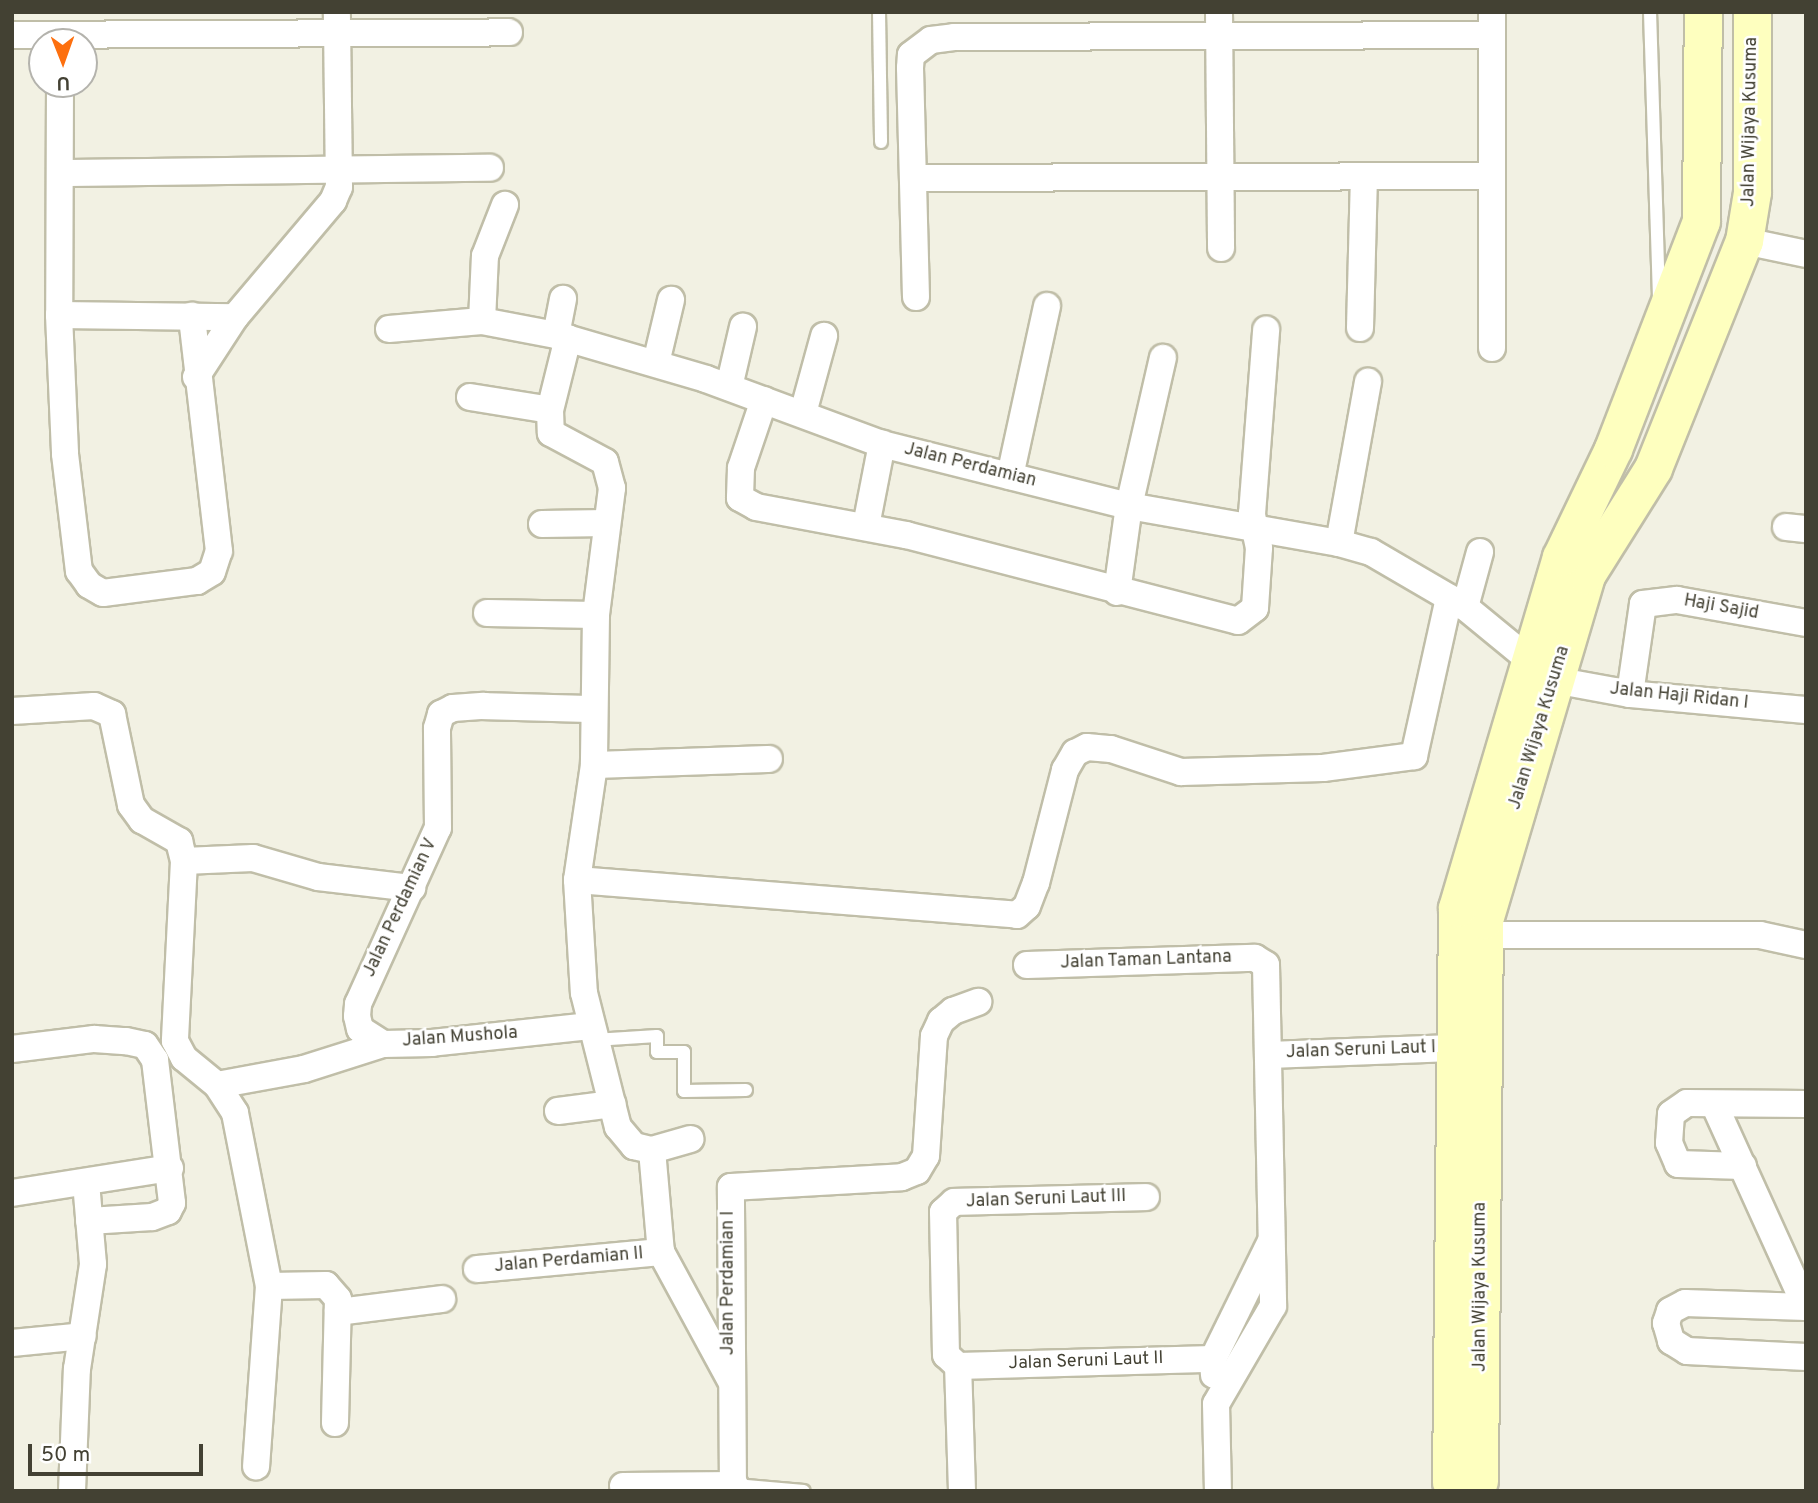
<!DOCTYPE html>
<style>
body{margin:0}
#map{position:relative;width:1818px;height:1503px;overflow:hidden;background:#f2f1e3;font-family:Overpass,sans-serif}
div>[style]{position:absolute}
.roads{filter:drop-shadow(2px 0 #c0bea8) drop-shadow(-2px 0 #c0bea8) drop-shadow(0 2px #c0bea8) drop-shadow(0 -2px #c0bea8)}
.lane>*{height:12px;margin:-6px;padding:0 6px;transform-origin:6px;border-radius:6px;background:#fff}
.street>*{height:26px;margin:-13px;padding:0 13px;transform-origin:13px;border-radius:13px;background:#fff}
.secondary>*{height:37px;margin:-18.5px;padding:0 18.5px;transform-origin:18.5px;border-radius:18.5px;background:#feffbf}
span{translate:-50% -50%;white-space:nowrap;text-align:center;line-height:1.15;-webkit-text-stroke:5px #fff;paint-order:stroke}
.street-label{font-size:18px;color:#434133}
.frame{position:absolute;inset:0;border:14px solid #434133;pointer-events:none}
.north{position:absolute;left:28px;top:28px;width:70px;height:70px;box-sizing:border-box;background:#fff;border:2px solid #b4b3ad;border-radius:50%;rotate:179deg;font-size:19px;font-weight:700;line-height:28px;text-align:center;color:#434133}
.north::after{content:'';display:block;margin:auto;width:24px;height:32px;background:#fd700f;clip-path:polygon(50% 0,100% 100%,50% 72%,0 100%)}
.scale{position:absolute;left:28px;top:1444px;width:175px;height:32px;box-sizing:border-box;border:4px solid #434133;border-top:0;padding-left:9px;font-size:21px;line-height:24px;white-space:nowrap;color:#434133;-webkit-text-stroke:5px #fff;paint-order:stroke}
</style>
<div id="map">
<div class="roads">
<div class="lane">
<div style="left:879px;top:12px;width:130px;rotate:89.1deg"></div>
<div style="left:1650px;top:12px;width:284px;rotate:88.2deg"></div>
<div style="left:594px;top:1040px;width:63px;rotate:-3.6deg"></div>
<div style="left:657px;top:1036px;width:16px;rotate:90deg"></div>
<div style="left:657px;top:1052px;width:27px"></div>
<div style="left:684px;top:1052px;width:39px;rotate:90deg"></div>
<div style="left:684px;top:1091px;width:62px;rotate:-0.9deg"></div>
<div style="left:735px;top:1485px;width:69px;rotate:5deg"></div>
</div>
<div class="street">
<div style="left:1219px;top:12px;width:236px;rotate:89.5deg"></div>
<div style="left:1492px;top:12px;width:336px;rotate:90deg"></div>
<div style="left:12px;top:35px;width:497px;rotate:-0.3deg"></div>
<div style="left:60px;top:84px;width:231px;rotate:90.2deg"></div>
<div style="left:59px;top:315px;width:139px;rotate:87.5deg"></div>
<div style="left:65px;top:454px;width:118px;rotate:83.2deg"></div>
<div style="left:79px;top:571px;width:17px;rotate:54deg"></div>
<div style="left:89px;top:585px;width:16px;rotate:30deg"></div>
<div style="left:103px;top:593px;width:95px;rotate:-7.3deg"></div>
<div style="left:197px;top:581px;width:17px;rotate:-31deg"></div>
<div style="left:212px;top:572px;width:22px;rotate:-72deg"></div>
<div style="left:219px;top:551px;width:237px;rotate:-96.6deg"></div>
<div style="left:62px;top:173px;width:428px;rotate:-0.7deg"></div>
<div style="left:914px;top:178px;width:578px;rotate:-0.2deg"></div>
<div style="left:1744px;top:241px;width:63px;rotate:11.8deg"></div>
<div style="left:916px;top:297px;width:229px;rotate:-91.5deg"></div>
<div style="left:910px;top:68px;width:13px;rotate:-86deg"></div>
<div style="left:911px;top:55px;width:25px;rotate:-37deg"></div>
<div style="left:931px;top:40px;width:23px;rotate:-7deg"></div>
<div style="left:954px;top:37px;width:538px;rotate:-0.21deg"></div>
<div style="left:59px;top:315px;width:176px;rotate:0.7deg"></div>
<div style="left:482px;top:321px;width:65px;rotate:-87.4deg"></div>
<div style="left:485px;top:256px;width:55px;rotate:-68.6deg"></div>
<div style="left:1360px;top:328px;width:151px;rotate:-88.5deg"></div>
<div style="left:389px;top:329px;width:93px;rotate:-4.9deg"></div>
<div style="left:482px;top:321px;width:75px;rotate:10.7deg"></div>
<div style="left:556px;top:335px;width:156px;rotate:16.3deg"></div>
<div style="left:706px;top:379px;width:188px;rotate:20.3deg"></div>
<div style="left:882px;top:444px;width:255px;rotate:14.1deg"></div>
<div style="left:1129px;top:506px;width:213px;rotate:10deg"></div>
<div style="left:1339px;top:543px;width:33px;rotate:16deg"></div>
<div style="left:1371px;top:552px;width:109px;rotate:30.3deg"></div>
<div style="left:1465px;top:607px;width:115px;rotate:39.4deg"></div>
<div style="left:1554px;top:680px;width:77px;rotate:10.4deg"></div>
<div style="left:1630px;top:694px;width:177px;rotate:5.2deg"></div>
<div style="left:556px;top:335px;width:37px;rotate:-79deg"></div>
<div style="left:568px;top:338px;width:74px;rotate:104deg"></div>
<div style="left:550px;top:410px;width:23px;rotate:88deg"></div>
<div style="left:551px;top:433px;width:61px;rotate:28.2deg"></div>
<div style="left:605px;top:462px;width:27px;rotate:75deg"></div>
<div style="left:612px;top:488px;width:128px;rotate:97.2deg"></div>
<div style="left:596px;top:615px;width:150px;rotate:90.8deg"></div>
<div style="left:594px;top:765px;width:116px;rotate:98.4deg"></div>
<div style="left:577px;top:880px;width:113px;rotate:86.5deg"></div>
<div style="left:584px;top:993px;width:138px;rotate:75.8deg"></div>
<div style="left:618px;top:1127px;width:25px;rotate:50deg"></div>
<div style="left:634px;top:1146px;width:18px;rotate:13deg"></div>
<div style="left:652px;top:1150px;width:102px;rotate:85deg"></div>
<div style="left:661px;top:1252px;width:145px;rotate:61.5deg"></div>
<div style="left:656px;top:363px;width:65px;rotate:-76.6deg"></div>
<div style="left:196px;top:377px;width:72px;rotate:-57deg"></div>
<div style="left:235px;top:317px;width:152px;rotate:-49.8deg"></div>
<div style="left:333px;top:201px;width:15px;rotate:-67deg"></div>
<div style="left:339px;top:187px;width:175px;rotate:-90.7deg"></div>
<div style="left:729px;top:387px;width:62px;rotate:-76.9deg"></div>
<div style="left:470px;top:397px;width:81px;rotate:9.2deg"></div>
<div style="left:764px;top:400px;width:72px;rotate:108.7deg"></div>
<div style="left:741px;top:468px;width:30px;rotate:92deg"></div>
<div style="left:740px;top:498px;width:18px;rotate:29deg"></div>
<div style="left:756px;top:507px;width:153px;rotate:10.6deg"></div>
<div style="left:906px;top:535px;width:343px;rotate:14.5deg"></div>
<div style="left:1238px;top:621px;width:21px;rotate:-37deg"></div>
<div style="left:1255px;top:608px;width:60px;rotate:-86.2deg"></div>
<div style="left:1259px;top:548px;width:35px;rotate:-102deg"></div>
<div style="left:1252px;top:514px;width:185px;rotate:-85.6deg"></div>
<div style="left:803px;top:413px;width:80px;rotate:-74.7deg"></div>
<div style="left:1010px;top:476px;width:174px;rotate:-77.7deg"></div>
<div style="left:542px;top:524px;width:65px;rotate:-0.9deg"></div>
<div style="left:866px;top:526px;width:84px;rotate:-79deg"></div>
<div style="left:1786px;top:527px;width:20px;rotate:6deg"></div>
<div style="left:1339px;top:543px;width:164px;rotate:-79.8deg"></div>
<div style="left:1117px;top:592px;width:87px;rotate:-82.1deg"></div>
<div style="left:1129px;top:506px;width:152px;rotate:-77.1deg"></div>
<div style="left:1465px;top:607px;width:57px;rotate:-74.7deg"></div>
<div style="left:487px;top:613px;width:109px;rotate:1.1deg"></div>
<div style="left:1630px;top:694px;width:91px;rotate:-81.8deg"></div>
<div style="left:1643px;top:604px;width:34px;rotate:-7deg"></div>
<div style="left:1677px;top:600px;width:131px;rotate:10.1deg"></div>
<div style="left:12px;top:711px;width:82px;rotate:-3.5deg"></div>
<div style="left:94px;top:706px;width:20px;rotate:24deg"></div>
<div style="left:112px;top:714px;width:93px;rotate:78.2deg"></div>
<div style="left:131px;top:805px;width:19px;rotate:54deg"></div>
<div style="left:142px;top:820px;width:43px;rotate:29.6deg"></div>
<div style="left:179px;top:841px;width:21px;rotate:76deg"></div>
<div style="left:184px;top:861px;width:180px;rotate:92.9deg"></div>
<div style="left:175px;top:1041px;width:19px;rotate:62deg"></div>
<div style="left:184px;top:1058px;width:43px;rotate:39.3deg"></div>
<div style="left:217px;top:1085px;width:33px;rotate:57deg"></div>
<div style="left:235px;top:1113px;width:176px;rotate:78.9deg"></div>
<div style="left:269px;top:1286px;width:181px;rotate:94.1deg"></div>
<div style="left:594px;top:765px;width:175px;rotate:-2deg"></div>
<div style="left:184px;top:861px;width:69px;rotate:-2.5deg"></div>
<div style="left:253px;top:858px;width:68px;rotate:16.3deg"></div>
<div style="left:318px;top:877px;width:95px;rotate:6.7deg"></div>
<div style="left:577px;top:880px;width:441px;rotate:4.5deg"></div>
<div style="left:1017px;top:915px;width:13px;rotate:-42deg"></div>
<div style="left:1027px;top:906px;width:25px;rotate:-69deg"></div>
<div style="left:1036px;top:883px;width:117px;rotate:-75.6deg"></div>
<div style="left:1065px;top:770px;width:20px;rotate:-60deg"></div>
<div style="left:1075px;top:753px;width:13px;rotate:-27deg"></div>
<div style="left:1087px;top:747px;width:24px;rotate:5deg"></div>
<div style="left:1111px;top:749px;width:74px;rotate:18.2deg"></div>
<div style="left:1181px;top:772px;width:142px;rotate:-1.6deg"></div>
<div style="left:1323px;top:768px;width:92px;rotate:-7.5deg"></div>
<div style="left:1414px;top:756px;width:162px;rotate:-77.5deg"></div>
<div style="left:1483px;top:935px;width:277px"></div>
<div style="left:1760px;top:935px;width:47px;rotate:12.3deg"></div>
<div style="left:1027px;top:965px;width:228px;rotate:-1.8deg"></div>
<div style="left:1255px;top:958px;width:13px;rotate:32deg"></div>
<div style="left:1266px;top:965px;width:341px;rotate:88.8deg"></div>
<div style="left:1273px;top:1306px;width:113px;rotate:120.2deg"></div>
<div style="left:1216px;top:1404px;width:87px;rotate:88.7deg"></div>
<div style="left:590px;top:1026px;width:159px;rotate:173.9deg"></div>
<div style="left:432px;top:1043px;width:49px;rotate:178.8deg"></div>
<div style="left:383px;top:1044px;width:27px;rotate:-147deg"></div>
<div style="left:360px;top:1029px;width:13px;rotate:-103deg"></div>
<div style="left:357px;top:1016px;width:12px;rotate:-85deg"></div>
<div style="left:358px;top:1004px;width:193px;rotate:-65.6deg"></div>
<div style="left:438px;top:828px;width:100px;rotate:-90.6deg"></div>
<div style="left:437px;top:728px;width:15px;rotate:-74deg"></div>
<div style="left:441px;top:714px;width:13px;rotate:-27deg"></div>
<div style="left:453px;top:708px;width:31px;rotate:-4deg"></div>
<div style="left:484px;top:706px;width:110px;rotate:1.6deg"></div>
<div style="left:12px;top:1049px;width:83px;rotate:-7deg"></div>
<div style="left:94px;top:1039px;width:32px;rotate:4deg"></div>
<div style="left:126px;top:1041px;width:19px;rotate:12deg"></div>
<div style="left:145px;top:1045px;width:18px;rotate:56deg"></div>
<div style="left:155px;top:1060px;width:144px;rotate:83.2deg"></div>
<div style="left:172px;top:1203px;width:9px;rotate:117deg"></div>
<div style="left:168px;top:1211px;width:17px;rotate:159deg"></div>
<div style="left:152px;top:1217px;width:63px;rotate:176.4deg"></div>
<div style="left:1269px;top:1055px;width:184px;rotate:-2.2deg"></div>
<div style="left:217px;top:1085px;width:88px;rotate:-10.4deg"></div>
<div style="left:304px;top:1069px;width:83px;rotate:-17.6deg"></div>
<div style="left:1714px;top:1104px;width:223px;rotate:65.6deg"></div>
<div style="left:558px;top:1111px;width:55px;rotate:-7.3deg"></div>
<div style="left:652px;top:1150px;width:40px;rotate:-16deg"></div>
<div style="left:1743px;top:1166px;width:65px;rotate:-178.2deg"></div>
<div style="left:1678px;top:1164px;width:23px;rotate:-113deg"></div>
<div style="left:1669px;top:1143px;width:29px;rotate:-86deg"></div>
<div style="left:1671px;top:1114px;width:19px;rotate:-35deg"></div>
<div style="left:1687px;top:1103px;width:119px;rotate:0.5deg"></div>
<div style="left:12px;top:1193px;width:160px;rotate:-9deg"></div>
<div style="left:477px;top:1269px;width:185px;rotate:-5.3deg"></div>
<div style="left:269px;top:1286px;width:57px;rotate:-1deg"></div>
<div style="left:326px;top:1285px;width:18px;rotate:49deg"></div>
<div style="left:338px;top:1299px;width:124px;rotate:91.4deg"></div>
<div style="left:1806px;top:1307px;width:121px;rotate:-178.1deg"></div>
<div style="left:1685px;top:1303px;width:17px;rotate:152deg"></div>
<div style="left:1670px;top:1311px;width:13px;rotate:108deg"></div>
<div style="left:1666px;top:1323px;width:19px;rotate:74deg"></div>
<div style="left:1671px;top:1341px;width:19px;rotate:32deg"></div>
<div style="left:1687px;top:1351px;width:119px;rotate:2.9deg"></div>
<div style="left:338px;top:1312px;width:105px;rotate:-7.1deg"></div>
<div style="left:12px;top:1343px;width:71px;rotate:-5.6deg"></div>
<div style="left:958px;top:1366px;width:255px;rotate:-1.6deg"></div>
<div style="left:1214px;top:1375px;width:16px;rotate:-94deg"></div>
<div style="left:1213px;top:1359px;width:131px;rotate:-63.8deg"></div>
<div style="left:623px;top:1486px;width:112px;rotate:-0.5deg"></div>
<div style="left:72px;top:1491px;width:122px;rotate:-87.7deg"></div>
<div style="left:77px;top:1369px;width:106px;rotate:-81.3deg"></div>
<div style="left:93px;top:1264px;width:82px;rotate:-94.9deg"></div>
<div style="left:733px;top:1491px;width:304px;rotate:-90.4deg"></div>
<div style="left:731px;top:1187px;width:171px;rotate:-3.3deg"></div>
<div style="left:902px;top:1177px;width:16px;rotate:-22deg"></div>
<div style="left:917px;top:1171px;width:17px;rotate:-59deg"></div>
<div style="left:926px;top:1156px;width:120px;rotate:-86.2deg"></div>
<div style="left:934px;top:1036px;width:17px;rotate:-65deg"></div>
<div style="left:941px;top:1021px;width:16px;rotate:-40deg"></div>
<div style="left:953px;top:1011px;width:27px;rotate:-20deg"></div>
<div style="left:962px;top:1491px;width:125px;rotate:-91.8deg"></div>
<div style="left:958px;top:1366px;width:16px;rotate:-137deg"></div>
<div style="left:946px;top:1355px;width:143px;rotate:-91.2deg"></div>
<div style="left:943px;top:1212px;width:15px;rotate:-42deg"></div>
<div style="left:954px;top:1202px;width:192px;rotate:-1.5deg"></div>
</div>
<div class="secondary">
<div style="left:1479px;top:1481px;width:561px;rotate:-89.49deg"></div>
<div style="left:1484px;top:920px;width:360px;rotate:-73.5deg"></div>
<div style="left:1586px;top:575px;width:126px;rotate:-57.9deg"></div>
<div style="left:1653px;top:468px;width:245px;rotate:-68.2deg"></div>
<div style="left:1744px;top:241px;width:50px;rotate:-80.7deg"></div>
<div style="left:1752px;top:192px;width:180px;rotate:-90deg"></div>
<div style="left:1451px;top:1482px;width:574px;rotate:-89.4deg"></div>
<div style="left:1457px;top:908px;width:366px;rotate:-73.5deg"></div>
<div style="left:1561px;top:557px;width:120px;rotate:-64.3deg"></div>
<div style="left:1613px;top:449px;width:244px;rotate:-68.9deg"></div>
<div style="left:1701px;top:221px;width:209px;rotate:-89.5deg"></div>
</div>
</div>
<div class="street-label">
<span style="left:1751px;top:122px;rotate:-89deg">Jalan Wijaya Kusuma</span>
<span style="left:970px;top:466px;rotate:14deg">Jalan Perdamian</span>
<span style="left:1721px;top:608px;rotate:10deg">Haji Sajid</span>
<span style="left:1679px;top:697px;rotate:6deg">Jalan Haji Ridan I</span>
<span style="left:1540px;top:728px;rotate:-73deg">Jalan Wijaya Kusuma</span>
<span style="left:401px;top:908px;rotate:-65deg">Jalan Perdamian V</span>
<span style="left:1146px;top:961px;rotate:-2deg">Jalan Taman Lantana</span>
<span style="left:460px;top:1038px;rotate:-4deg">Jalan Mushola</span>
<span style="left:1361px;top:1051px;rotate:-2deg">Jalan Seruni Laut I</span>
<span style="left:1046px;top:1200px;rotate:-2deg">Jalan Seruni Laut III</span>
<span style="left:569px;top:1261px;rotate:-5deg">Jalan Perdamian II</span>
<span style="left:729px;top:1283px;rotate:-90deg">Jalan Perdamian I</span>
<span style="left:1481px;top:1287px;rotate:-90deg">Jalan Wijaya Kusuma</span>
<span style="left:1086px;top:1362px;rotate:-2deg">Jalan Seruni Laut II</span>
</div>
<div class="frame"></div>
<div class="north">U</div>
<div class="scale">50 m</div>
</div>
